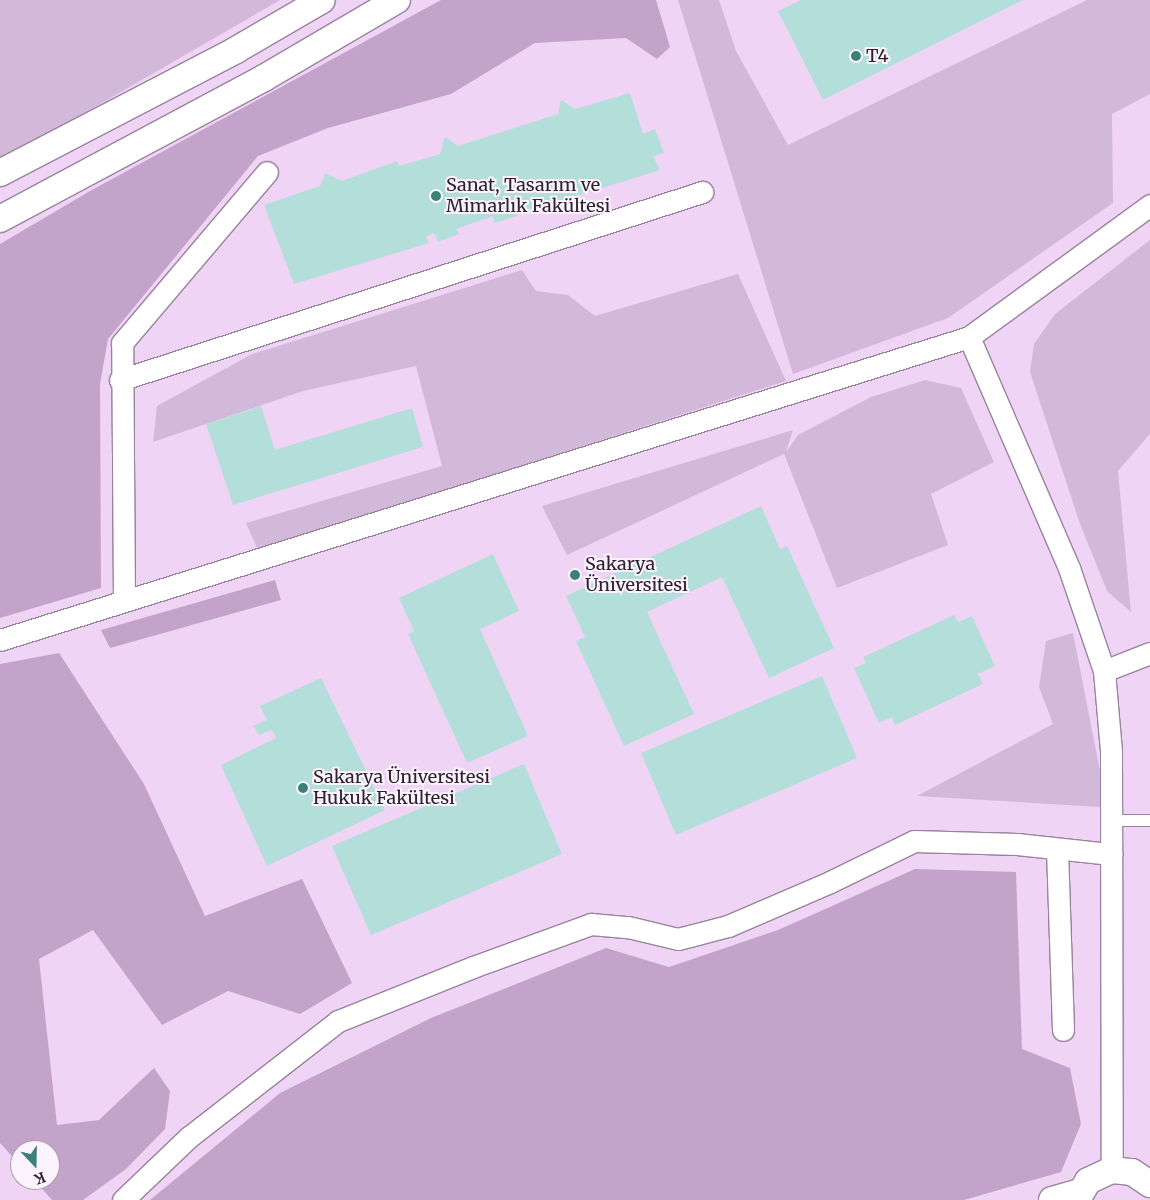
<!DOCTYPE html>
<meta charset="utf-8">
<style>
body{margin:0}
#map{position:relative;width:1150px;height:1200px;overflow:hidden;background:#f7e1fc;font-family:Merriweather,serif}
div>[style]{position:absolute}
.built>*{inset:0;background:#f0d4f6}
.green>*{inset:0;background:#d3b9d9}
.forest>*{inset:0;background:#c4a3cb}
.building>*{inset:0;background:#b4deda}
.roads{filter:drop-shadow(1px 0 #98839c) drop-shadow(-1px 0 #98839c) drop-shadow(0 1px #98839c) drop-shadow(0 -1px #98839c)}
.service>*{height:11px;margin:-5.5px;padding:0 5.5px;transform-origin:5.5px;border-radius:5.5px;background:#fff}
.minor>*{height:21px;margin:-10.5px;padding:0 10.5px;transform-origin:10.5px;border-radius:10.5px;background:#fff}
.tertiary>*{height:26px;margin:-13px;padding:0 13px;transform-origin:13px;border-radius:13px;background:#fff}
.dots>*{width:14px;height:14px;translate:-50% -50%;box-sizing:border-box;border:2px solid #fdf3ff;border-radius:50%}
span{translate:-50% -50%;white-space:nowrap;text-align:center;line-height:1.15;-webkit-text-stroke:4px #fdf3ff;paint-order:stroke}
.poi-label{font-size:18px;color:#2b222c}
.left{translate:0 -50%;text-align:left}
.north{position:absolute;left:10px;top:1140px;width:50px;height:50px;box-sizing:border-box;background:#fdf3ff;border:1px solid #a99fab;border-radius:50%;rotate:159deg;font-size:14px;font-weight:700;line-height:20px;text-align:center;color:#2b222c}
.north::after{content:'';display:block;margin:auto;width:18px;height:22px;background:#3a817c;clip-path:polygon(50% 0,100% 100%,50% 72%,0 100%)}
</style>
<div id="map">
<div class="built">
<div style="clip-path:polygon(evenodd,0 0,1150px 0,1150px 1200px,0 1200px,0 0,20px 1150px,50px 1150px,50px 1180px,20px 1180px,20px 1150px)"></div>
</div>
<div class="green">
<div style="clip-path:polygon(0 0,280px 0,0 162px)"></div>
<div style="clip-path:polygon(678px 0,719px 0,736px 51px,788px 145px,1087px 0,1150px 0,1150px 94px,1112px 114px,1113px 203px,948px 318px,793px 374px)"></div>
<div style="clip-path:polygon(1150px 240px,1150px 434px,1118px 471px,1131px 612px,1107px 591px,1080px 524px,1030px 372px,1034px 344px,1055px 314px)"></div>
<div style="clip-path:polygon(522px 270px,536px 291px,568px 295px,595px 316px,738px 274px,786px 381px,258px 550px,246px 523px,442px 466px,416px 366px,303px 391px,153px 442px,157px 406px,252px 354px)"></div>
<div style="clip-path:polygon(925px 380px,961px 388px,994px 462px,931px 494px,948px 545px,837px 588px,784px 454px,567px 555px,542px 506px,793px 430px,786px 452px,798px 435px,871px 397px)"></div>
<div style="clip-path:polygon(1073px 633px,1101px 776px,1101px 807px,917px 796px,1053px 724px,1039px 687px,1046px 641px)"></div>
</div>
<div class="forest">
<div style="clip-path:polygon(441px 0,656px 0,670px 47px,657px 59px,626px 38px,535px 43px,451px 94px,328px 128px,258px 156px,108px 339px,100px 384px,101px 588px,0 618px,0 244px,90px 191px)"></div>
<div style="clip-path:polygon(275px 580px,281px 600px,110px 648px,101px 630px)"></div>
<div style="clip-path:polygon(59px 653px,144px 784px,205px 916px,302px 879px,352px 983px,300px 1014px,228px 991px,162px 1025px,93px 930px,39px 959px,57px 1125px,99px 1120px,154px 1068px,170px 1091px,165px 1129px,126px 1169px,83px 1200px,52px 1200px,34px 1180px,50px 1180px,50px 1150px,20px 1150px,20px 1165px,0 1143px,0 664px)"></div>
<div style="clip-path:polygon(915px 869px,1016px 872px,1022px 1049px,1070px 1068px,1081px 1124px,1061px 1172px,964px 1200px,150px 1200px,280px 1093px,431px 1018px,606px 948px,669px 967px,778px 930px)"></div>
</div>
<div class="building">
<div style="clip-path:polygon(801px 0,1023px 0,823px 100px,778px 11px)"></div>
<div style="clip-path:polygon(630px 93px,643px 134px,655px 129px,664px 153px,653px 156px,660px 170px,528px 211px,525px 205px,513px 209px,517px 216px,495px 223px,493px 216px,456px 229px,459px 234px,438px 242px,434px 233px,426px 237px,429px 243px,294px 284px,264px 205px,320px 186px,325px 173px,342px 181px,397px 161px,399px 166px,440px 154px,445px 137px,458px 146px,558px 114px,561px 100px,575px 109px)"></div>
<div style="clip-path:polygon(261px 406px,275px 450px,412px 408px,423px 447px,233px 505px,206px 424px)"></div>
<div style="clip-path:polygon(761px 506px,780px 549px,787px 546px,834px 648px,769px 678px,722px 577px,647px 612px,694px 714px,624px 746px,576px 641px,585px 637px,566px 596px)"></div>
<div style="clip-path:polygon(493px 554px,519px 611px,480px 629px,528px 736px,467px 763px,408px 634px,414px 631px,399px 598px)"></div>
<div style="clip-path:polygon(954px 615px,958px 622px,972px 616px,995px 666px,978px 674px,983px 684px,895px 725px,892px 717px,879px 723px,854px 668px,866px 663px,863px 657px)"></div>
<div style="clip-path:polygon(822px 676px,857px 758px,676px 835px,641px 753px)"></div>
<div style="clip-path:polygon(321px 678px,385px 810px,267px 866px,221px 765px,276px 738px,272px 730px,259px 735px,253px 726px,267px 720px,260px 706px)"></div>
<div style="clip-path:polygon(524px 764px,562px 854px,371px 935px,332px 846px)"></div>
</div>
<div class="roads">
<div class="service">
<div style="left:1111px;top:820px;width:39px"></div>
</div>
<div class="minor">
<div style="left:969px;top:337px;width:252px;rotate:66.6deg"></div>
<div style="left:1069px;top:568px;width:109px;rotate:71.2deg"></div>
<div style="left:1104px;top:671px;width:80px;rotate:85deg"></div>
<div style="left:1111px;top:751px;width:419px;rotate:89.9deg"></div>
<div style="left:120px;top:380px;width:612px;rotate:-17.9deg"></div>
<div style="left:124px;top:600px;width:257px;rotate:-90.4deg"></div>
<div style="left:122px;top:343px;width:224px;rotate:-49.7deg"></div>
<div style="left:0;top:640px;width:1015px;rotate:-17.36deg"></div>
<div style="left:969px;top:337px;width:224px;rotate:-36.1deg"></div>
<div style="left:1104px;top:671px;width:49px;rotate:-21.4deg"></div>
<div style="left:1057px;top:849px;width:181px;rotate:88.1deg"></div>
<div style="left:123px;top:1200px;width:91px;rotate:-43.7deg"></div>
<div style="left:189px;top:1137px;width:189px;rotate:-37.9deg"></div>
<div style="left:338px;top:1021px;width:145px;rotate:-21.8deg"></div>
<div style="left:473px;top:967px;width:126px;rotate:-20deg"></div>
<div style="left:591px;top:924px;width:37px;rotate:5deg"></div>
<div style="left:628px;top:927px;width:51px;rotate:13.5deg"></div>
<div style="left:678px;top:939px;width:52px;rotate:-14.6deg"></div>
<div style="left:728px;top:926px;width:111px;rotate:-23.3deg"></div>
<div style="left:830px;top:882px;width:93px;rotate:-26deg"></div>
<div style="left:914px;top:841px;width:103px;rotate:1.7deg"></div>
<div style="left:1017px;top:844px;width:95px;rotate:6.1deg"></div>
</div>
<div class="tertiary">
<div style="left:0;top:173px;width:266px;rotate:-27.5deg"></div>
<div style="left:236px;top:50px;width:99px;rotate:-30.2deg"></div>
<div style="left:0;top:219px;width:299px;rotate:-28.1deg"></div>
<div style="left:264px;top:78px;width:154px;rotate:-30.4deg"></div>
<div style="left:1052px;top:1200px;width:29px;rotate:-16deg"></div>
<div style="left:1077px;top:1200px;width:22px;rotate:-60deg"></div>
<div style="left:1088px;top:1181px;width:26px;rotate:-25deg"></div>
<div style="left:1112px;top:1170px;width:20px;rotate:6deg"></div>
<div style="left:1132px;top:1172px;width:22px;rotate:34deg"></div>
</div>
</div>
<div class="dots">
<div style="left:856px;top:56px;background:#3a817c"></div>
<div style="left:436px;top:196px;background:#3a817c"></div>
<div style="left:575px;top:575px;background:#3a817c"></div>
<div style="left:303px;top:788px;background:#3a817c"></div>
</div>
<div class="poi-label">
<span class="left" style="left:866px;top:56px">T4</span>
<span class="left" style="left:446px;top:196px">Sanat, Tasarım ve<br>Mimarlık Fakültesi</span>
<span class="left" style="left:585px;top:575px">Sakarya<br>Üniversitesi</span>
<span class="left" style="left:313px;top:788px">Sakarya Üniversitesi<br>Hukuk Fakültesi</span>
</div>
<div class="north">K</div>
</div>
